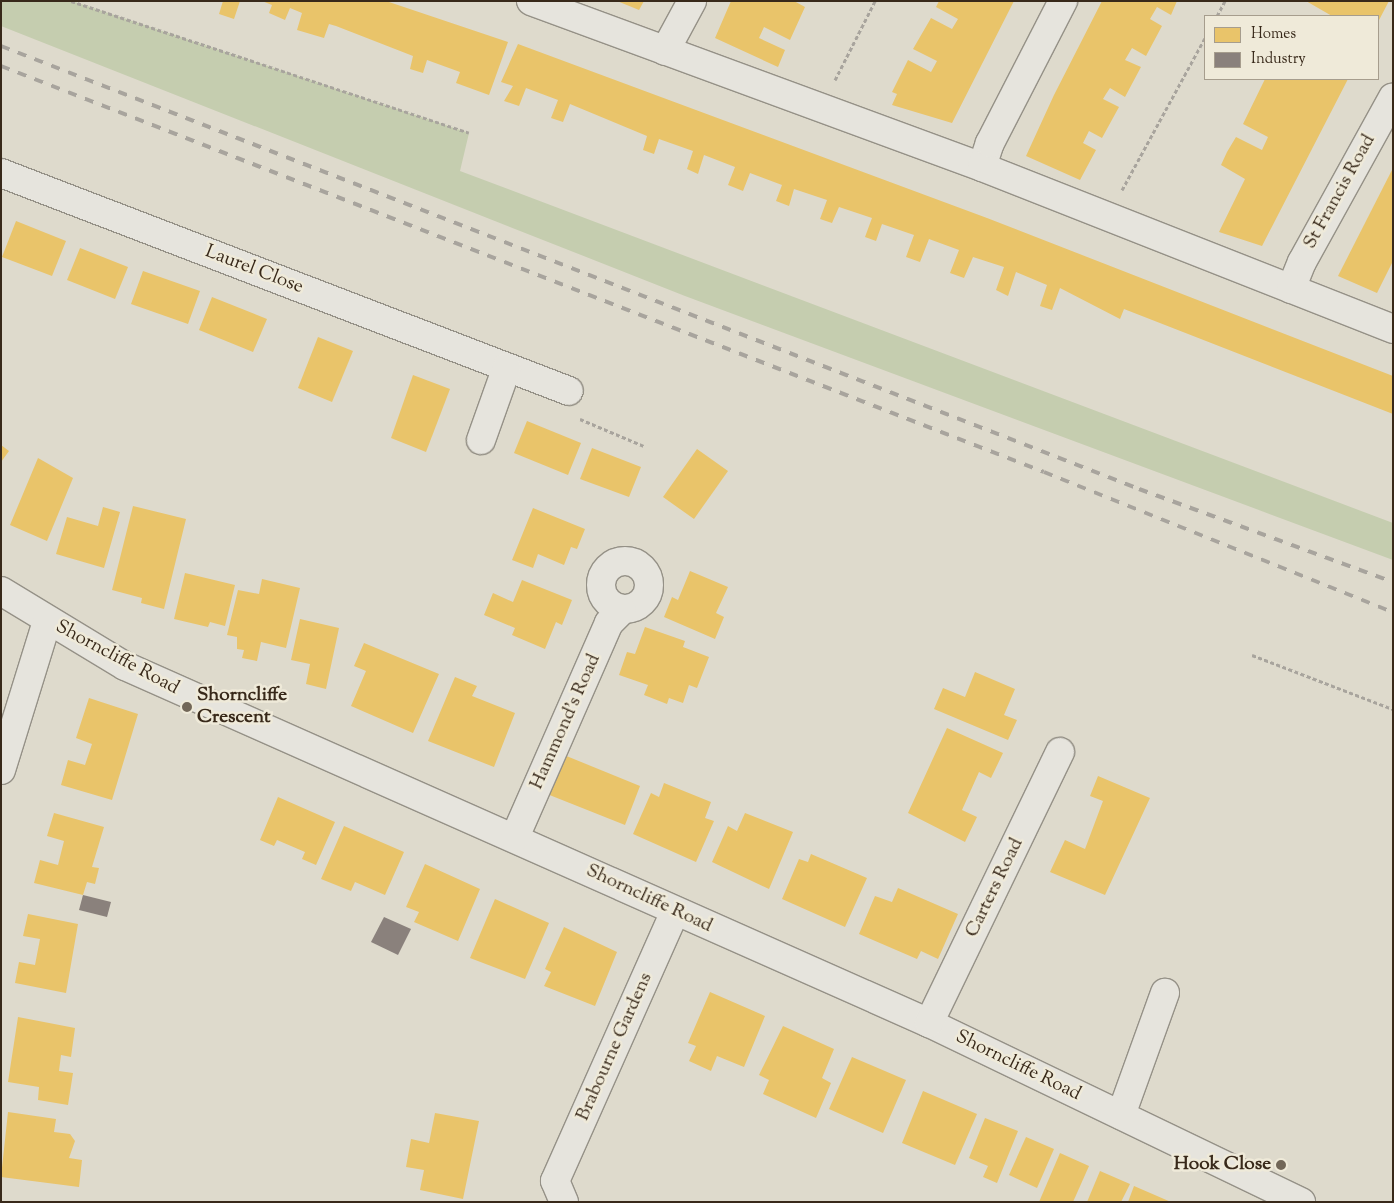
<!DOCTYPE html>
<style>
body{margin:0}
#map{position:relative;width:1394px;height:1203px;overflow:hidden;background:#dedacc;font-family:"Sorts Mill Goudy",serif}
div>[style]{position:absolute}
.green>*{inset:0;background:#c5cdaf}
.homes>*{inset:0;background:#e9c46a}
.industry>*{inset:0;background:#8a817c}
.path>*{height:3px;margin-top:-1.5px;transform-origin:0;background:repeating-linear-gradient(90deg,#a8a49d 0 4px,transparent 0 6.5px)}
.roads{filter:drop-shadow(1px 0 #959187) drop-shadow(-1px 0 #959187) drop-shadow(0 1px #959187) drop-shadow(0 -1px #959187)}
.minor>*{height:28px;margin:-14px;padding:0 14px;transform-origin:14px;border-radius:14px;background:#e6e4dd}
.minor>.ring{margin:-14px;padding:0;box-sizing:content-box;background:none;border:28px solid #e6e4dd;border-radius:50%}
.rail>*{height:4px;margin-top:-2px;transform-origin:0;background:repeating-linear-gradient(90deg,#a8a49d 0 9px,transparent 0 18px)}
.dots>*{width:14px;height:14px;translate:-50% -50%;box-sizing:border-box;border:2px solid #efead9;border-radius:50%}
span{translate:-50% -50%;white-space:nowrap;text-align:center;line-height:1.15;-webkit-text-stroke:5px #efead9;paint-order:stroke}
.street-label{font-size:19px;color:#38291a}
.poi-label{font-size:19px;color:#38291a;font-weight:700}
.left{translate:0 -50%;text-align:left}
.right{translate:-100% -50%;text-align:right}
.frame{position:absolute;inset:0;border:2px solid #38291a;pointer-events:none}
.legend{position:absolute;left:1204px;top:15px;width:175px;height:65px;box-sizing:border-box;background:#efead9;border:1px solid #a69d8d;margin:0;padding:6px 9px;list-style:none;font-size:15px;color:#38291a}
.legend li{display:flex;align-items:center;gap:10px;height:25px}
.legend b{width:25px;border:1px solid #a69d8d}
</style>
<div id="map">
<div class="green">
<div style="clip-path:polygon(1px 1px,72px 1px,469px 133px,460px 171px,1393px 523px,1393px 560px,685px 296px,1px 26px)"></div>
</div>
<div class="homes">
<div style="clip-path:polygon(223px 1px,240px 1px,234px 19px,219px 14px)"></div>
<div style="clip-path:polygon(262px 1px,386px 1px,508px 42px,489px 95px,456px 83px,460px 72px,427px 60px,423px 73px,410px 69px,413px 56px,336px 26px,329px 24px,324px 38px,297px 30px,302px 13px,290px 8px,285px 20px,269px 13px,272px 5px)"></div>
<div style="clip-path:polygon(617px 1px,644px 1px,639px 10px)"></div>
<div style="clip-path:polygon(731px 1px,794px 1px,805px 7px,790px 40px,764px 27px,759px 38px,785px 50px,778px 67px,715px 38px)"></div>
<div style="clip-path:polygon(939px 1px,1014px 1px,952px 123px,892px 105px,897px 94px,892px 92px,908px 60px,931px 72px,937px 61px,913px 49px,931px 18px,952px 29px,958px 19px,936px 7px)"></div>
<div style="clip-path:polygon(1102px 1px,1177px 1px,1171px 15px,1157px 7px,1150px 19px,1162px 26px,1146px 56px,1132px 48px,1125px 60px,1141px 67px,1125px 97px,1110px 88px,1106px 94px,1103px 99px,1119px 107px,1102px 138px,1089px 131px,1083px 143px,1096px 150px,1080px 180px,1026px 156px,1054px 95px)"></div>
<div style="clip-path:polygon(1306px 1px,1389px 1px,1378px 22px,1378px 16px,1332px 16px)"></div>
<div style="clip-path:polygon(518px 44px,987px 218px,1393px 376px,1393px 414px,1124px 309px,1120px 319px,1060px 288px,1052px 310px,1040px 306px,1047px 285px,1016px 272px,1008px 296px,996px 290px,1004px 267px,973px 257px,964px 278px,950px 273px,959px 250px,929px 239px,920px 262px,906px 257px,914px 235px,882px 224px,876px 241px,865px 237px,872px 218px,839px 207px,832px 223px,820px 219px,827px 200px,794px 189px,789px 206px,776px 201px,782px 185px,750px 173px,743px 191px,728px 185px,735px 167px,704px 155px,698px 174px,687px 169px,693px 151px,659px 139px,654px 154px,643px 150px,647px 136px,570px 104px,563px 122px,551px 118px,558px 100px,526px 88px,519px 106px,504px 101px,513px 86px,501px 82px)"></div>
<div style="clip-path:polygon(1265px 79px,1348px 79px,1262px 246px,1219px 232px,1245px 179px,1221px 165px,1227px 152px,1236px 137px,1262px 150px,1268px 137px,1243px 124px)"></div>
<div style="clip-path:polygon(1393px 168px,1393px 261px,1377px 293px,1338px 276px)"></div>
<div style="clip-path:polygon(16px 221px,66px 241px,52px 276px,2px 257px)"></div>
<div style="clip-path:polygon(80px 248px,128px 267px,115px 299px,67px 280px)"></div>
<div style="clip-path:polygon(143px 271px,200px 291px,188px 324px,131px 304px)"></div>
<div style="clip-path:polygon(212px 297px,267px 319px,253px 352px,199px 330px)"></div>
<div style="clip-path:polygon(318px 337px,353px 351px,332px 402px,298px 388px)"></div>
<div style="clip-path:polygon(413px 375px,450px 389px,426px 452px,391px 438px)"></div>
<div style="clip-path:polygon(527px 421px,581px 443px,568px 475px,514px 453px)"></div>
<div style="clip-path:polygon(1px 445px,9px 451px,1px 462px)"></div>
<div style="clip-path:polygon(592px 448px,641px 467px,629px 497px,580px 479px)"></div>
<div style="clip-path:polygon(697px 449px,728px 471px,694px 519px,663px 497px)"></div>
<div style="clip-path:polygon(38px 458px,73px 478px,47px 541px,10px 525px)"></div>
<div style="clip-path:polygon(133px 506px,186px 519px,164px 609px,141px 603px,142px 598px,112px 590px)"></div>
<div style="clip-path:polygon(103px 507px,120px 512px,104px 568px,56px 554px,67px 517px,98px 526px)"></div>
<div style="clip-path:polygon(533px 508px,585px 529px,577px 549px,571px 547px,564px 565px,538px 554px,533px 568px,512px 560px)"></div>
<div style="clip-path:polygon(690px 571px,728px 587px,716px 613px,724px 617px,715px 639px,664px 617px,672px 597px,678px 600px)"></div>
<div style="clip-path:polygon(185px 573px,235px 585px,225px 626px,210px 622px,208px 627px,174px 619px)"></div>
<div style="clip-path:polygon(262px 579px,300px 588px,286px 648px,261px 642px,257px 661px,242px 658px,244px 650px,237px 649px,237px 637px,227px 635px,238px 590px,259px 594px)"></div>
<div style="clip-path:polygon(522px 580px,572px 600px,562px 625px,556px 622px,545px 649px,512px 635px,515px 628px,484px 615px,493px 593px,513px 602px)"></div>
<div style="clip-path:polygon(300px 619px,339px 628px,326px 689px,306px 684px,310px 664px,291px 660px)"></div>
<div style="clip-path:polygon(645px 627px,685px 641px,683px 647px,709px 657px,697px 688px,689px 685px,683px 703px,669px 698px,667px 704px,644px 695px,648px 685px,619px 675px,627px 652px,635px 654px)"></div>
<div style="clip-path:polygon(364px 643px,439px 674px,413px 733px,351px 706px,366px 671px,354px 666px)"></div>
<div style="clip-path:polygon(975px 672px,1015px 689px,1004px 715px,1017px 720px,1008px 740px,934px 709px,943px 688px,965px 697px)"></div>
<div style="clip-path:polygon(455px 677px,477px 686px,472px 696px,515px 713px,494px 767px,428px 741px)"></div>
<div style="clip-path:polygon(89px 698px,138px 714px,112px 800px,61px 785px,68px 760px,85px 765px,92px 744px,76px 738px)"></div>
<div style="clip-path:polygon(947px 728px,1003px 753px,991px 778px,979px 772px,962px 810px,977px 817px,965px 842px,908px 813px)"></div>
<div style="clip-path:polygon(564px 755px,640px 786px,625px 825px,547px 794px)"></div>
<div style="clip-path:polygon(1098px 776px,1150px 798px,1105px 895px,1050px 872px,1065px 840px,1085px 849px,1103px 801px,1090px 796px)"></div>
<div style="clip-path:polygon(664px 783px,711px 802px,705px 818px,714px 821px,696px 862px,633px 834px,651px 793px,659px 797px)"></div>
<div style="clip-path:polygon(278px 797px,335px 822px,316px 865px,302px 859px,305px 852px,277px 840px,274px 846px,260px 840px)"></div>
<div style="clip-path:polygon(54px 813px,104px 827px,92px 867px,99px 868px,95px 884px,87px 882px,83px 895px,34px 883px,40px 860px,58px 865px,64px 841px,47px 836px)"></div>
<div style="clip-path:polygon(745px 813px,793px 832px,769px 889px,712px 862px,728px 826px,737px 831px)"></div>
<div style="clip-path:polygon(344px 826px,404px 852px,385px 895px,355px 882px,351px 891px,321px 879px)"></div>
<div style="clip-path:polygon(811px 854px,867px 878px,845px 927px,782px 899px,799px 859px,808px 862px)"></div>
<div style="clip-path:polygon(425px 864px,480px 889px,458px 941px,414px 922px,419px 912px,406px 907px)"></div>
<div style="clip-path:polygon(898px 888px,958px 914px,938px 959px,921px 951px,917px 959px,859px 934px,875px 896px,892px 902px)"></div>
<div style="clip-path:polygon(495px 899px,549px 923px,525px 979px,470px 958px)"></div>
<div style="clip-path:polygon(28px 914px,78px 924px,66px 993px,15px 983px,19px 962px,35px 965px,40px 939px,23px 936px)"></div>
<div style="clip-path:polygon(564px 927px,617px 952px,595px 1006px,544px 986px,551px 972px,545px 969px)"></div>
<div style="clip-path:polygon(710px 992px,765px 1016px,744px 1067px,717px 1056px,711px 1071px,689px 1061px,696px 1046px,688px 1043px)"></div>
<div style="clip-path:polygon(18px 1017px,75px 1028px,71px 1057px,61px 1055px,59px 1071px,73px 1073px,68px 1105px,38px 1100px,39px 1087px,8px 1082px)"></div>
<div style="clip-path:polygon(783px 1026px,834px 1049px,822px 1078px,831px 1083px,816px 1118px,763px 1094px,769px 1080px,759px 1075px)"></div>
<div style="clip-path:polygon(852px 1057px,906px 1080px,883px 1133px,829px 1109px)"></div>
<div style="clip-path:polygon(923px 1091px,977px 1114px,955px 1165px,902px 1143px)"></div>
<div style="clip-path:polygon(8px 1112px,56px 1119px,54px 1132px,70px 1134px,75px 1141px,69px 1158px,82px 1160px,79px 1187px,1px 1177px)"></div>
<div style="clip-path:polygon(435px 1113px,479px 1121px,463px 1199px,420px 1190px,424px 1170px,406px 1167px,411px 1139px,429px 1143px)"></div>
<div style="clip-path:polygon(985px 1118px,1018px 1131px,997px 1183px,983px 1177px,988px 1166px,969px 1158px)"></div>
<div style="clip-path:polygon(1026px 1137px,1054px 1149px,1037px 1188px,1009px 1175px)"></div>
<div style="clip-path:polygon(1060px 1153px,1089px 1166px,1073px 1202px,1039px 1202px)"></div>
<div style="clip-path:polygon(1100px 1171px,1130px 1184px,1121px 1202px,1087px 1202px)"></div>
<div style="clip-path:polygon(1134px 1186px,1171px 1202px,1128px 1202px)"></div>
</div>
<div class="industry">
<div style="clip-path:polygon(83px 895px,111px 902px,107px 917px,79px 910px)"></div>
<div style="clip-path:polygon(384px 917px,411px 929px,398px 955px,371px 942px)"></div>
</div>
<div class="path">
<div style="left:71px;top:1px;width:419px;rotate:18.3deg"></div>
<div style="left:1217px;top:16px;width:17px;rotate:-62deg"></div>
<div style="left:835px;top:80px;width:89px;rotate:-63.1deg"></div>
<div style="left:1122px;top:190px;width:173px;rotate:-61.4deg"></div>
<div style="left:580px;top:419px;width:69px;rotate:22.9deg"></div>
<div style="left:1252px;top:655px;width:151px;rotate:21deg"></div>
</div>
<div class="roads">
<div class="minor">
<div style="left:531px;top:1px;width:481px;rotate:20.2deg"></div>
<div style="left:982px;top:167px;width:442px;rotate:21.5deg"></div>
<div style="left:665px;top:51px;width:57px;rotate:-61.6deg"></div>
<div style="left:982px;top:167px;width:25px;rotate:-72deg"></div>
<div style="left:990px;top:143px;width:160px;rotate:-62.8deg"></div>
<div style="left:1px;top:173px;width:608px;rotate:21deg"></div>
<div style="left:1291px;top:289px;width:29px;rotate:-68deg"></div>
<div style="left:1302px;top:262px;width:188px;rotate:-61.1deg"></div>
<div style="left:481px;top:440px;width:77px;rotate:-70.4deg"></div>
<div class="ring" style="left:601px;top:561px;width:20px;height:20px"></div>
<div style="left:1px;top:591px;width:145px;rotate:31.2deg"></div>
<div style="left:125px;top:666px;width:880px;rotate:23.94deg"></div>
<div style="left:929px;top:1023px;width:413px;rotate:25.7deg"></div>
<div style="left:1px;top:770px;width:156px;rotate:-72.8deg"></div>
<div style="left:515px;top:837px;width:234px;rotate:-66.3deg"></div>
<div style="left:609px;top:623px;width:18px;rotate:-45deg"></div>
<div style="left:929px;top:1023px;width:301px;rotate:-64.2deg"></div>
<div style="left:1121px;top:1115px;width:130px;rotate:-70.2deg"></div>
<div style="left:564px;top:1202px;width:23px;rotate:-113deg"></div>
<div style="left:555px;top:1181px;width:295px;rotate:-66deg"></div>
</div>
</div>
<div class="rail">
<div style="left:1px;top:46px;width:1221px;rotate:21.27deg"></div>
<div style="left:1139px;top:489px;width:270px;rotate:20.1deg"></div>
<div style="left:1px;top:66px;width:1119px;rotate:21.27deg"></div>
<div style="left:1044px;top:472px;width:376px;rotate:21.9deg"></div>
</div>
<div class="dots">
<div style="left:187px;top:707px;background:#726758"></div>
<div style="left:1281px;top:1165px;background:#726758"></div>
</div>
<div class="street-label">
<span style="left:1340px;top:192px;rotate:-61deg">St Francis Road</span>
<span style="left:254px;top:270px;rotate:21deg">Laurel Close</span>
<span style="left:117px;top:658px;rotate:28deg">Shorncliffe Road</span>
<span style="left:566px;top:722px;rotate:-66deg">Hammond's Road</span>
<span style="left:995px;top:888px;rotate:-64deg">Carters Road</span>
<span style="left:649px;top:899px;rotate:25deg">Shorncliffe Road</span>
<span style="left:615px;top:1047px;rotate:-66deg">Brabourne Gardens</span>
<span style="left:1018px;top:1066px;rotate:26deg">Shorncliffe Road</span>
</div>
<div class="poi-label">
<span class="left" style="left:197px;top:707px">Shorncliffe<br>Crescent</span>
<span class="right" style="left:1271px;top:1165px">Hook Close</span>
</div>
<div class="frame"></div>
<ul class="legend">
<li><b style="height:14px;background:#e9c46a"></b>Homes</li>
<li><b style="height:14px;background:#8a817c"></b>Industry</li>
</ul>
</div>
